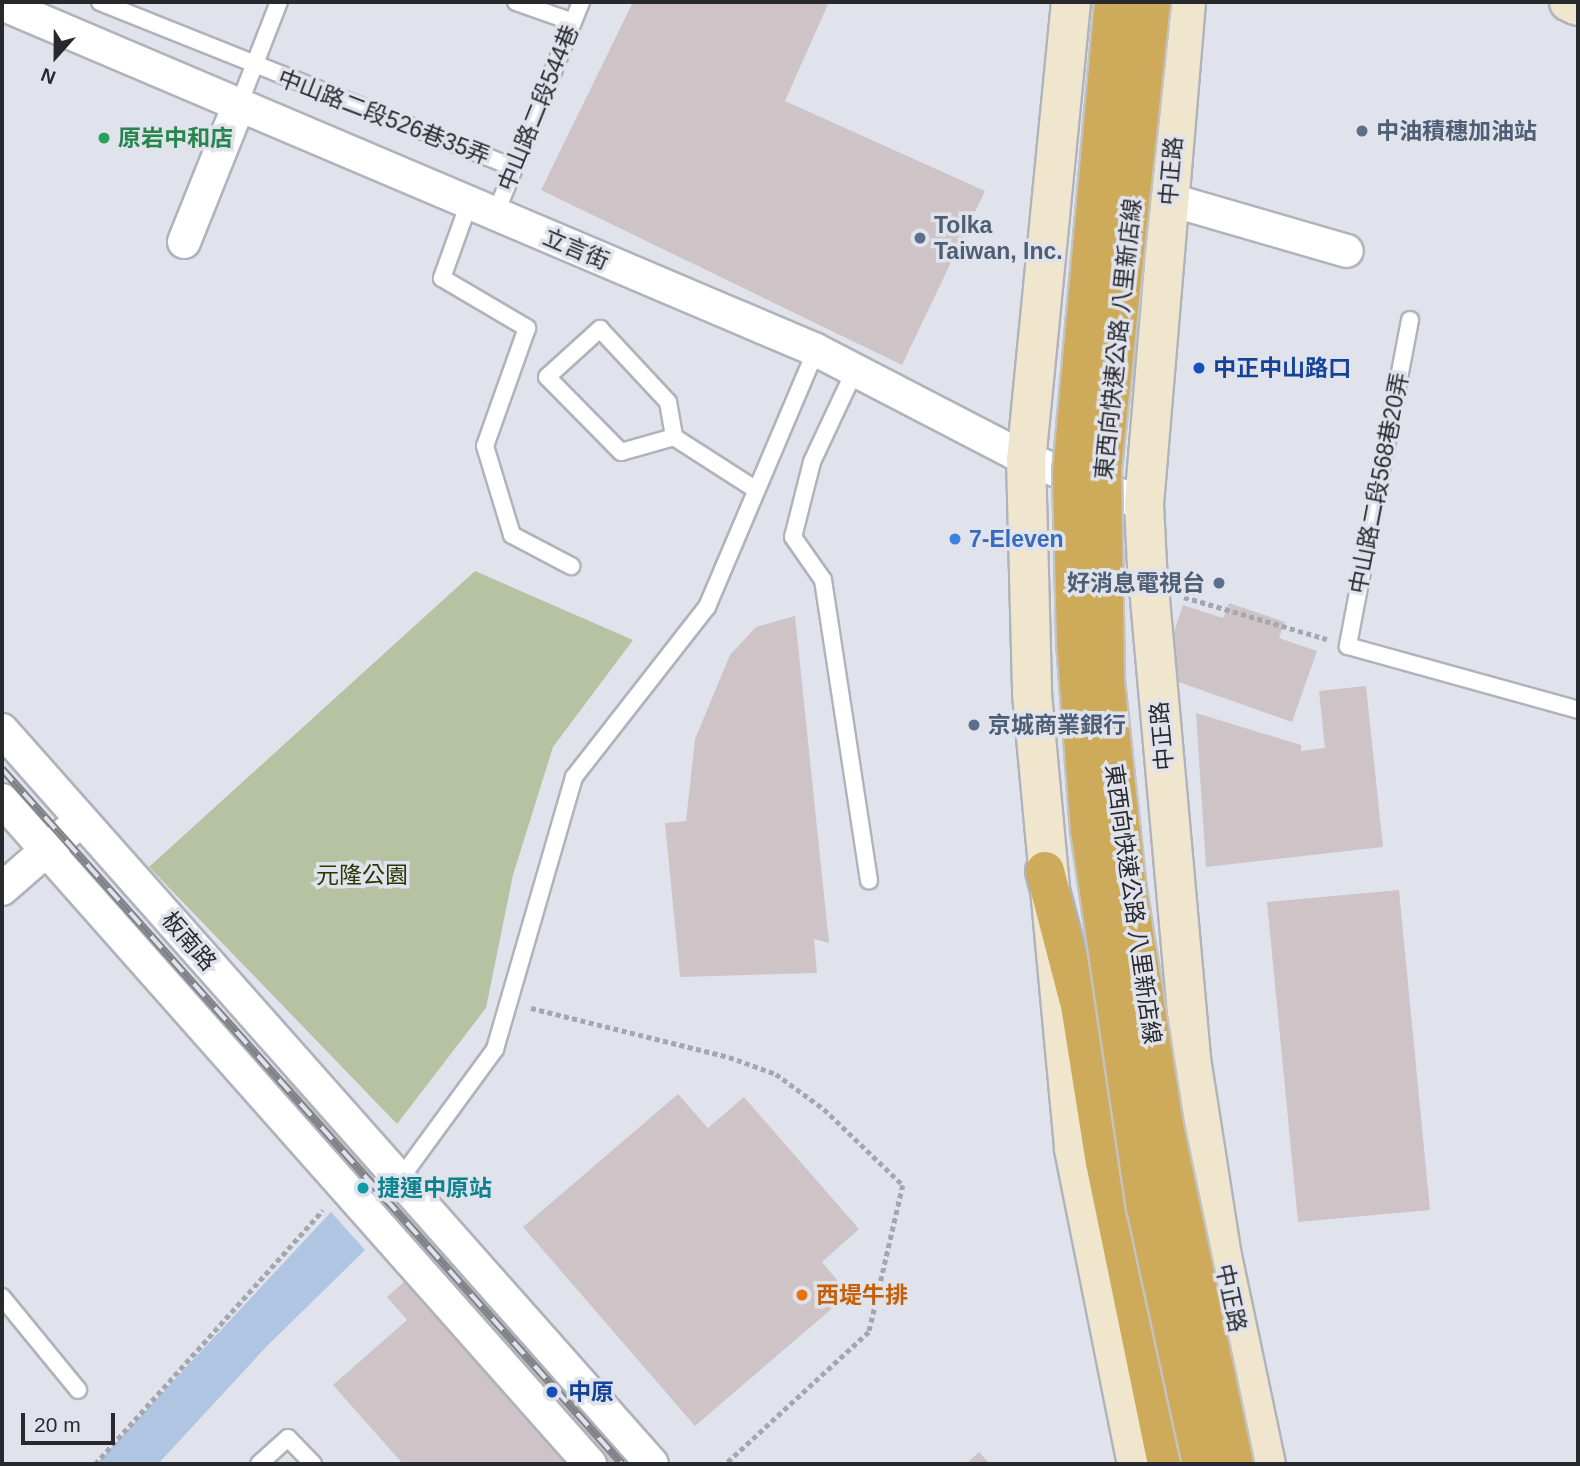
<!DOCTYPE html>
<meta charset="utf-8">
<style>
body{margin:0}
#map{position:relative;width:1580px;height:1466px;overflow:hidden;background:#e0e3ec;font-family:Arial,"Noto Sans TC",sans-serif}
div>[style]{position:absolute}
.green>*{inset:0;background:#b7c2a3}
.water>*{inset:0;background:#b0c5e1}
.building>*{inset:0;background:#cec4c7}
.path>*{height:4.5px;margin-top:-2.25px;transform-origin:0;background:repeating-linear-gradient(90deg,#a5a7ae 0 5px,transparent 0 8.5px)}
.roads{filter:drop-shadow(2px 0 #b0b3bb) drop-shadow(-2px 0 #b0b3bb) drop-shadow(0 2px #b0b3bb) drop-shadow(0 -2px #b0b3bb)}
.lane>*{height:16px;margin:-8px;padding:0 8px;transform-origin:8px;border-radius:8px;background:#fff}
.street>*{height:32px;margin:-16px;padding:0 16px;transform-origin:16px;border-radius:16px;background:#fff}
.secondary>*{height:38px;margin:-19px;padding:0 19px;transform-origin:19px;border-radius:19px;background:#f0e6ce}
.highway>*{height:38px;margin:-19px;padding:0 19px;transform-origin:19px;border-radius:19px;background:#ceab5b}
.rail>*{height:8px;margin-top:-4px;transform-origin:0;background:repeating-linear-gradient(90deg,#e0e3ec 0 16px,#808288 0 32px);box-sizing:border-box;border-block:2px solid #808288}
.bridges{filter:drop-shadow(2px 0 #c3c3c4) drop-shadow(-2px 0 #c3c3c4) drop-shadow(0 2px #c3c3c4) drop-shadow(0 -2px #c3c3c4)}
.highway-bridge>*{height:38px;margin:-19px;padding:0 19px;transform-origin:19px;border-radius:19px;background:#ceab5b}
.dots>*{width:19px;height:19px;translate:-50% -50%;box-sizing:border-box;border:4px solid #e0e3ec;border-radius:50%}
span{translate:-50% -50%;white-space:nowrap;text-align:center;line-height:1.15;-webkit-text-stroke:7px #e0e3ec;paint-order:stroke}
.street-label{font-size:23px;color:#28292c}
.service-label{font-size:23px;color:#4e5e75;font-weight:700}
.left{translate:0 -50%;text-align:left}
.right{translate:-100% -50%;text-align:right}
.leisure-label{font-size:23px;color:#27864d;font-weight:700}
.transit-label{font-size:23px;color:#164399;font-weight:700}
.shop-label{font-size:23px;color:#366cbe;font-weight:700}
.park-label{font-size:23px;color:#2a3701}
.culture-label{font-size:23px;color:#0d838f;font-weight:700}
.food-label{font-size:23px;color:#c56008;font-weight:700}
.frame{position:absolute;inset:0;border:4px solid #28292c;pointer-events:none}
.north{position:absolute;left:21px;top:21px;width:70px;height:70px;-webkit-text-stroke:5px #e0e3ec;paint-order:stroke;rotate:201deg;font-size:19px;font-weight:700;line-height:28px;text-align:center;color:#28292c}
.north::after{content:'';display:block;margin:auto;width:24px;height:32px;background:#28292c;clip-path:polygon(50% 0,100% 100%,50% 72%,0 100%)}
.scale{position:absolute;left:21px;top:1413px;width:94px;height:32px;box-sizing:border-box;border:4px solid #28292c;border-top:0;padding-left:9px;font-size:21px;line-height:24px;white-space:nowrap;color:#28292c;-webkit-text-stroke:5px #e0e3ec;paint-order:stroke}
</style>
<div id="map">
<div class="green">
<div style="clip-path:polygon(475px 571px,633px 640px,553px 747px,513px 875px,486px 1008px,397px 1124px,149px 867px)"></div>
</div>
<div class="water">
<div style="clip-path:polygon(331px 1212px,365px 1250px,267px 1346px,158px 1464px,96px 1464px)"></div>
</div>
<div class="building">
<div style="clip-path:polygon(633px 2px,829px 2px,785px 101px,985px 191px,902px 365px,541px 190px)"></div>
<div style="clip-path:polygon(1229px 603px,1285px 622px,1279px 638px,1317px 651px,1292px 722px,1159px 675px,1183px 605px,1223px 618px)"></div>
<div style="clip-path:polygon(795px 616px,829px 943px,814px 939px,817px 973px,680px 977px,665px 823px,686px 821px,695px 739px,730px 655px,756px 627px)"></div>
<div style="clip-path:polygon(1366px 686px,1383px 847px,1206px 867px,1196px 713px,1301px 745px,1301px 751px,1325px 748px,1319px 691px)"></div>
<div style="clip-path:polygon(1399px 890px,1430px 1210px,1298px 1222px,1267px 902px)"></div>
<div style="clip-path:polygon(290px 1076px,634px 1464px,403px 1464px,333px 1385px,407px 1320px,387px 1297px,413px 1274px,261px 1102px)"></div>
<div style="clip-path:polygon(678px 1094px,708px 1128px,744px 1097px,859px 1229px,822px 1262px,849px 1294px,695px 1426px,523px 1227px)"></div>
<div style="clip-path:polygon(979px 1452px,990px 1464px,966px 1464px)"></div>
</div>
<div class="path">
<div style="left:1184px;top:597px;width:149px;rotate:16.4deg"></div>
<div style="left:531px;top:1008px;width:204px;rotate:13.9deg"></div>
<div style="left:729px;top:1057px;width:50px;rotate:19.9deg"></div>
<div style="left:776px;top:1074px;width:59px;rotate:36.1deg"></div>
<div style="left:824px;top:1109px;width:110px;rotate:43.9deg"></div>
<div style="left:903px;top:1185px;width:151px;rotate:103deg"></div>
<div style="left:869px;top:1332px;width:195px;rotate:137.3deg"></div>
<div style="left:95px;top:1464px;width:341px;rotate:-48.1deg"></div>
</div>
<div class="roads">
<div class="lane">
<div style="left:100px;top:2px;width:446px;rotate:21.8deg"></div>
<div style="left:516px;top:2px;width:60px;rotate:19.3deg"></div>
<div style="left:238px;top:107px;width:113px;rotate:-68.7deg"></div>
<div style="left:469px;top:203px;width:80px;rotate:109.8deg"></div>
<div style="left:442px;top:278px;width:99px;rotate:30.5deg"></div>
<div style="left:527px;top:328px;width:125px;rotate:109.6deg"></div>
<div style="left:485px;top:446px;width:93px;rotate:73.1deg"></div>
<div style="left:512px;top:535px;width:67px;rotate:27.7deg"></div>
<div style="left:495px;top:215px;width:230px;rotate:-68deg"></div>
<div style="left:1410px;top:320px;width:332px;rotate:100.8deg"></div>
<div style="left:1348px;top:646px;width:239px;rotate:15.5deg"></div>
<div style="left:855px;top:370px;width:102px;rotate:115.1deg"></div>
<div style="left:812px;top:462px;width:77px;rotate:104.2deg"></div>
<div style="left:793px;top:537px;width:52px;rotate:55.1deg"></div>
<div style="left:823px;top:580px;width:304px;rotate:81.3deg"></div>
<div style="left:674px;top:437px;width:55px;rotate:164.2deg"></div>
<div style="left:621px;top:452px;width:105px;rotate:-134.6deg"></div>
<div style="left:547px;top:377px;width:72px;rotate:-42.2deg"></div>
<div style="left:600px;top:329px;width:100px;rotate:47deg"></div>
<div style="left:668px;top:402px;width:36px;rotate:80deg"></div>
<div style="left:674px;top:437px;width:96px;rotate:32.7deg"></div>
<div style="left:400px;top:1179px;width:161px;rotate:-53.8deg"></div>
<div style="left:495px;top:1049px;width:283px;rotate:-73.8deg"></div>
<div style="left:574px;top:777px;width:216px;rotate:-52deg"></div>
<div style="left:707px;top:607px;width:279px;rotate:-67deg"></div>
<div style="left:2px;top:1297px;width:120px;rotate:50.7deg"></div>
<div style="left:259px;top:1464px;width:39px;rotate:-42deg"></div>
<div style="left:288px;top:1438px;width:36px;rotate:46deg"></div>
</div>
<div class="street">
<div style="left:2px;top:4px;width:884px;rotate:23.03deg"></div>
<div style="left:816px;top:350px;width:237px;rotate:27.4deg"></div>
<div style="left:1026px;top:459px;width:126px;rotate:20.9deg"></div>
<div style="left:1168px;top:199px;width:186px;rotate:16.2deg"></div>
<div style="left:184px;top:242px;width:145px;rotate:-68.2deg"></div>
<div style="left:2px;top:730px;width:980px;rotate:48.47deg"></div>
<div style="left:2px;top:800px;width:887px;rotate:48.47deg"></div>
<div style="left:2px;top:889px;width:105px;rotate:-41.1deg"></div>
</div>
<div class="secondary">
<div style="left:1071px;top:2px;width:459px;rotate:95.6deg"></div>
<div style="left:1026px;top:459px;width:235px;rotate:88.5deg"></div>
<div style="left:1032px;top:694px;width:457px;rotate:84.7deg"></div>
<div style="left:1074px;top:1149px;width:321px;rotate:78.7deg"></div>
<div style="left:1186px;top:2px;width:504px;rotate:94.78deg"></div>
<div style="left:1144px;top:504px;width:61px;rotate:87.2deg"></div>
<div style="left:1147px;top:565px;width:496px;rotate:84.9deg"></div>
<div style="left:1191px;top:1059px;width:199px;rotate:81.1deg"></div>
<div style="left:1222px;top:1256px;width:213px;rotate:78.1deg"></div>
<div style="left:1569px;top:2px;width:10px;rotate:24deg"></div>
</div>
<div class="highway">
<div style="left:1045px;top:871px;width:138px;rotate:75.4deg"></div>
<div style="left:1080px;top:1005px;width:159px;rotate:81deg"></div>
<div style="left:1105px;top:1162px;width:308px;rotate:78.4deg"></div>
</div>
</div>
<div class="rail">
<div style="left:2px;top:769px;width:931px;rotate:48.26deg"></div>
</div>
<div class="bridges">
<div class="highway-bridge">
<div style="left:1114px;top:2px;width:473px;rotate:95.1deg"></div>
<div style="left:1072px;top:473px;width:168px;rotate:88.6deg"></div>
<div style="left:1076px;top:641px;width:190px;rotate:85.8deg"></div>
<div style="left:1090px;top:830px;width:381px;rotate:81.6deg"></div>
<div style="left:1146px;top:1207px;width:263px;rotate:77.7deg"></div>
<div style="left:1151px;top:2px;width:469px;rotate:96deg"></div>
<div style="left:1102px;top:468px;width:213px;rotate:89.2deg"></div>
<div style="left:1105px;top:681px;width:209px;rotate:84deg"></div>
<div style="left:1127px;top:889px;width:240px;rotate:81.1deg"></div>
<div style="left:1164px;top:1126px;width:345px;rotate:78.3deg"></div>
</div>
</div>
<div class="dots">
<div style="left:1362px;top:131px;background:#5c6f8a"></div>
<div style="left:104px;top:138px;background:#2e9e5b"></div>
<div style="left:920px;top:238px;background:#5c6f8a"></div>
<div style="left:1199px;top:368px;background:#1a4fb4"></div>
<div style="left:955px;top:539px;background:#3f7fe0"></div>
<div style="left:1219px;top:583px;background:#5c6f8a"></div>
<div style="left:974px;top:725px;background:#5c6f8a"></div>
<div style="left:363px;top:1188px;background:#0f9aa8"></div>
<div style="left:802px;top:1295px;background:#e8710a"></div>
<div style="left:552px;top:1392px;background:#1a4fb4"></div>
</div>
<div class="street-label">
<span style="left:538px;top:108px;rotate:-68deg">中山路二段544巷</span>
<span style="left:384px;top:117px;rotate:21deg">中山路二段526巷35弄</span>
<span style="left:1171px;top:171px;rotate:-85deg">中正路</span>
<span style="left:576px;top:249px;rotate:23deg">立言街</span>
<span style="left:1118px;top:339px;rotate:-84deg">東西向快速公路 八里新店線</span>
<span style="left:1379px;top:483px;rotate:-79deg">中山路二段568巷20弄</span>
<span style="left:1162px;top:736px;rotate:-95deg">中正路</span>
<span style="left:1133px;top:904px;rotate:82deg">東西向快速公路 八里新店線</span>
<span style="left:189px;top:941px;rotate:49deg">板南路</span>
<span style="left:1231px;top:1298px;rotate:78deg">中正路</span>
</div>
<div class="service-label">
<span class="left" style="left:1376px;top:131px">中油積穗加油站</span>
<span class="left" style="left:934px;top:238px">Tolka<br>Taiwan, Inc.</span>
<span class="right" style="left:1205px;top:583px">好消息電視台</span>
<span class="left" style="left:988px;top:725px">京城商業銀行</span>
</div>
<div class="leisure-label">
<span class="left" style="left:118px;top:138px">原岩中和店</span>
</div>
<div class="transit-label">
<span class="left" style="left:1213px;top:368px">中正中山路口</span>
<span class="left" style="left:568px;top:1392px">中原</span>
</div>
<div class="shop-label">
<span class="left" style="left:969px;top:539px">7-Eleven</span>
</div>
<div class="park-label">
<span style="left:362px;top:875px">元隆公園</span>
</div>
<div class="culture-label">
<span class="left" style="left:377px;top:1188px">捷運中原站</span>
</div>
<div class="food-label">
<span class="left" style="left:816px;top:1295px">西堤牛排</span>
</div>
<div class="frame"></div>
<div class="north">N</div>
<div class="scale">20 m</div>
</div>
